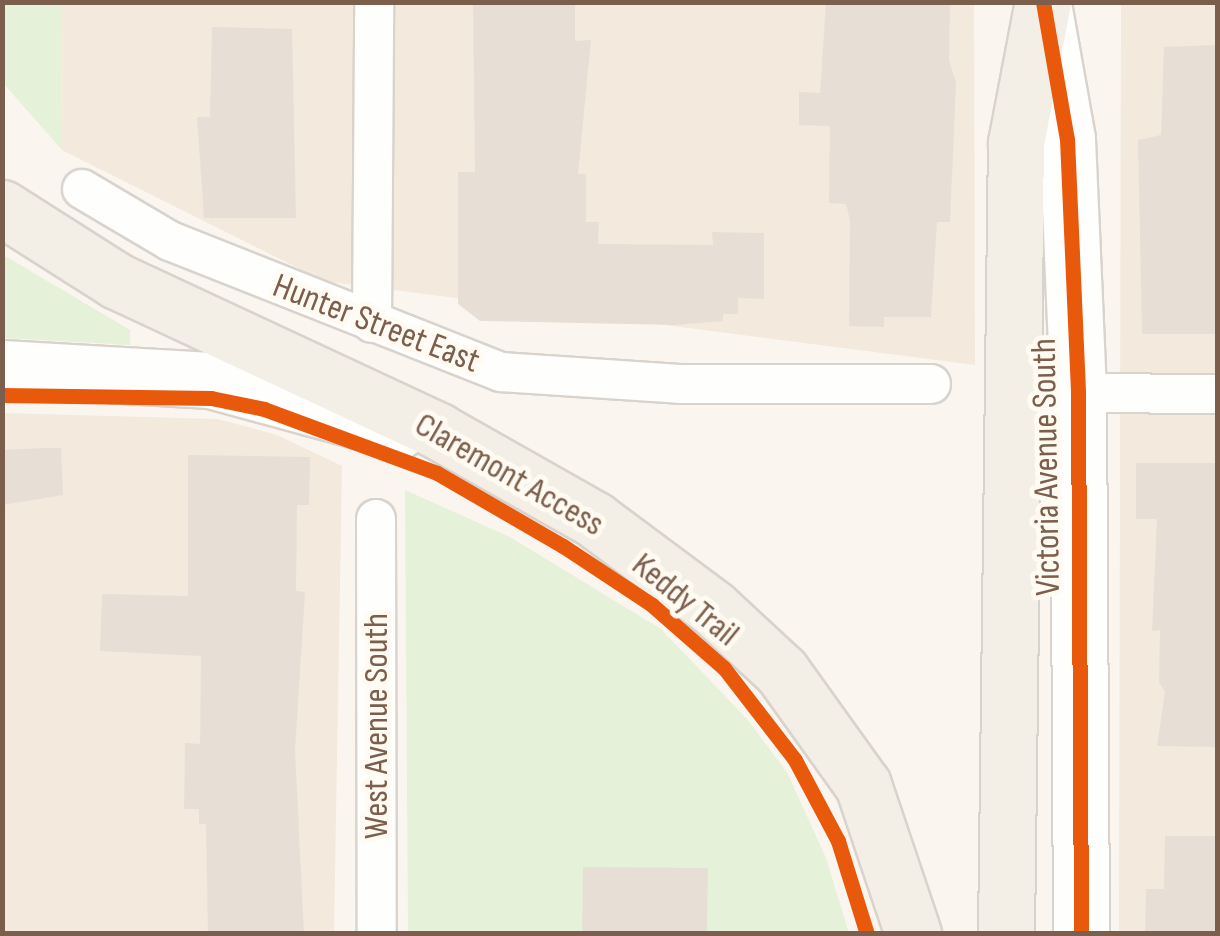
<!DOCTYPE html>
<style>
body{margin:0}
#map{position:relative;width:1220px;height:936px;overflow:hidden;background:#faf6ef;font-family:"Sofia Sans Condensed",sans-serif}
div>[style]{position:absolute}
.residential>*{inset:0;background:#f3e9dc}
.green>*{inset:0;background:#e6f1d9}
.building>*{inset:0;background:#e7dfd6}
.roads{filter:drop-shadow(2px 0 #d9d3cd) drop-shadow(-2px 0 #d9d3cd) drop-shadow(0 2px #d9d3cd) drop-shadow(0 -2px #d9d3cd)}
.street>*{height:38px;margin:-19px;padding:0 19px;transform-origin:19px;border-radius:19px;background:#fefefd}
.secondary>*{height:55px;margin:-27.5px;padding:0 27.5px;transform-origin:27.5px;border-radius:27.5px;background:#fefefd}
.primary>*{height:55px;margin:-27.5px;padding:0 27.5px;transform-origin:27.5px;border-radius:27.5px;background:#f4efe6}
.cycleway>*{height:15px;margin:-7.5px;padding:0 7.5px;transform-origin:7.5px;border-radius:7.5px;background:#e8590c}
span{translate:-50% -50%;white-space:nowrap;text-align:center;line-height:1.15;-webkit-text-stroke:10px #fffaf2;paint-order:stroke}
.street-label{font-size:35px;color:#7b5e4b}
.frame{position:absolute;inset:0;border:5px solid #7b5e4b;pointer-events:none}
</style>
<div id="map">
<div class="residential">
<div style="clip-path:polygon(61px 3px,974px 3px,975px 365px,324px 281px,62px 150px)"></div>
<div style="clip-path:polygon(1121px 3px,1217px 3px,1217px 933px,1119px 934px)"></div>
<div style="clip-path:polygon(3px 413px,218px 419px,277px 435px,342px 466px,334px 933px,3px 934px)"></div>
</div>
<div class="green">
<div style="clip-path:polygon(2px 3px,61px 3px,62px 150px,3px 83px)"></div>
<div style="clip-path:polygon(2px 254px,130px 330px,130px 345px,3px 338px)"></div>
<div style="clip-path:polygon(405px 490px,510px 537px,661px 629px,747px 719px,787px 772px,826px 858px,849px 933px,408px 933px)"></div>
</div>
<div class="building">
<div style="clip-path:polygon(473px 2px,575px 2px,575px 41px,591px 40px,578px 174px,586px 174px,586px 222px,599px 222px,598px 244px,713px 245px,712px 232px,764px 233px,764px 299px,738px 298px,738px 314px,723px 314px,723px 321px,675px 325px,480px 321px,458px 304px,458px 172px,475px 172px)"></div>
<div style="clip-path:polygon(826px 2px,950px 2px,949px 60px,956px 83px,950px 222px,937px 222px,931px 317px,884px 317px,884px 327px,849px 326px,850px 220px,846px 204px,829px 203px,830px 126px,799px 125px,799px 92px,820px 93px)"></div>
<div style="clip-path:polygon(212px 27px,292px 29px,296px 218px,204px 218px,197px 117px,210px 117px)"></div>
<div style="clip-path:polygon(1218px 45px,1218px 334px,1142px 334px,1138px 140px,1161px 135px,1164px 47px)"></div>
<div style="clip-path:polygon(44px 448px,61px 448px,63px 495px,2px 505px,2px 450px)"></div>
<div style="clip-path:polygon(188px 455px,310px 457px,309px 505px,297px 505px,296px 591px,305px 592px,295px 750px,304px 934px,208px 934px,206px 824px,199px 824px,199px 809px,184px 809px,185px 743px,200px 744px,201px 656px,100px 651px,102px 594px,188px 596px)"></div>
<div style="clip-path:polygon(1136px 463px,1218px 463px,1218px 747px,1157px 746px,1165px 691px,1159px 683px,1160px 630px,1152px 631px,1157px 519px,1136px 519px)"></div>
<div style="clip-path:polygon(1165px 836px,1218px 836px,1218px 934px,1145px 934px,1146px 889px,1164px 889px)"></div>
<div style="clip-path:polygon(583px 867px,708px 868px,707px 934px,582px 934px)"></div>
</div>
<div class="roads">
<div class="street">
<div style="left:82px;top:189px;width:102px;rotate:30.6deg"></div>
<div style="left:170px;top:241px;width:356px;rotate:21.6deg"></div>
<div style="left:501px;top:372px;width:179px;rotate:3.8deg"></div>
<div style="left:680px;top:384px;width:251px"></div>
<div style="left:372px;top:323px;width:321px;rotate:-89.6deg"></div>
<div style="left:1078px;top:393px;width:140px;rotate:0.4deg"></div>
<div style="left:376px;top:519px;width:415px;rotate:89.9deg"></div>
</div>
<div class="secondary">
<div style="left:1043px;top:4px;width:137px;rotate:79.9deg"></div>
<div style="left:1067px;top:139px;width:254px;rotate:87.5deg"></div>
<div style="left:1078px;top:393px;width:541px;rotate:89.68deg"></div>
<div style="left:2px;top:368px;width:208px;rotate:3.3deg"></div>
<div style="left:210px;top:380px;width:195px;rotate:15.2deg"></div>
</div>
<div class="primary">
<div style="left:2px;top:208px;width:136px;rotate:32.4deg"></div>
<div style="left:117px;top:281px;width:354px;rotate:25deg"></div>
<div style="left:438px;top:431px;width:180px;rotate:29.5deg"></div>
<div style="left:595px;top:520px;width:147px;rotate:36.7deg"></div>
<div style="left:713px;top:608px;width:94px;rotate:42.8deg"></div>
<div style="left:782px;top:672px;width:139px;rotate:54.4deg"></div>
<div style="left:863px;top:785px;width:157px;rotate:71.4deg"></div>
<div style="left:1006px;top:934px;width:791px;rotate:-89.28deg"></div>
<div style="left:1016px;top:143px;width:144px;rotate:-79.2deg"></div>
</div>
</div>
<div class="cycleway">
<div style="left:1043px;top:2px;width:139px;rotate:80.1deg"></div>
<div style="left:1067px;top:139px;width:254px;rotate:87.5deg"></div>
<div style="left:1078px;top:393px;width:541px;rotate:89.68deg"></div>
<div style="left:2px;top:395px;width:209px;rotate:0.8deg"></div>
<div style="left:211px;top:398px;width:54px;rotate:11.7deg"></div>
<div style="left:264px;top:409px;width:184px;rotate:20.3deg"></div>
<div style="left:437px;top:473px;width:146px;rotate:30.1deg"></div>
<div style="left:563px;top:546px;width:107px;rotate:33.5deg"></div>
<div style="left:652px;top:605px;width:96px;rotate:41.2deg"></div>
<div style="left:724px;top:668px;width:116px;rotate:52.3deg"></div>
<div style="left:795px;top:760px;width:92px;rotate:62deg"></div>
<div style="left:838px;top:841px;width:97px;rotate:72.7deg"></div>
</div>
<div class="street-label">
<span style="left:376px;top:324px;rotate:21deg">Hunter Street East</span>
<span style="left:1047px;top:467px;rotate:-91deg">Victoria Avenue South</span>
<span style="left:509px;top:475px;rotate:30deg">Claremont Access</span>
<span style="left:685px;top:600px;rotate:39deg">Keddy Trail</span>
<span style="left:377px;top:726px;rotate:-90deg">West Avenue South</span>
</div>
<div class="frame"></div>
</div>
